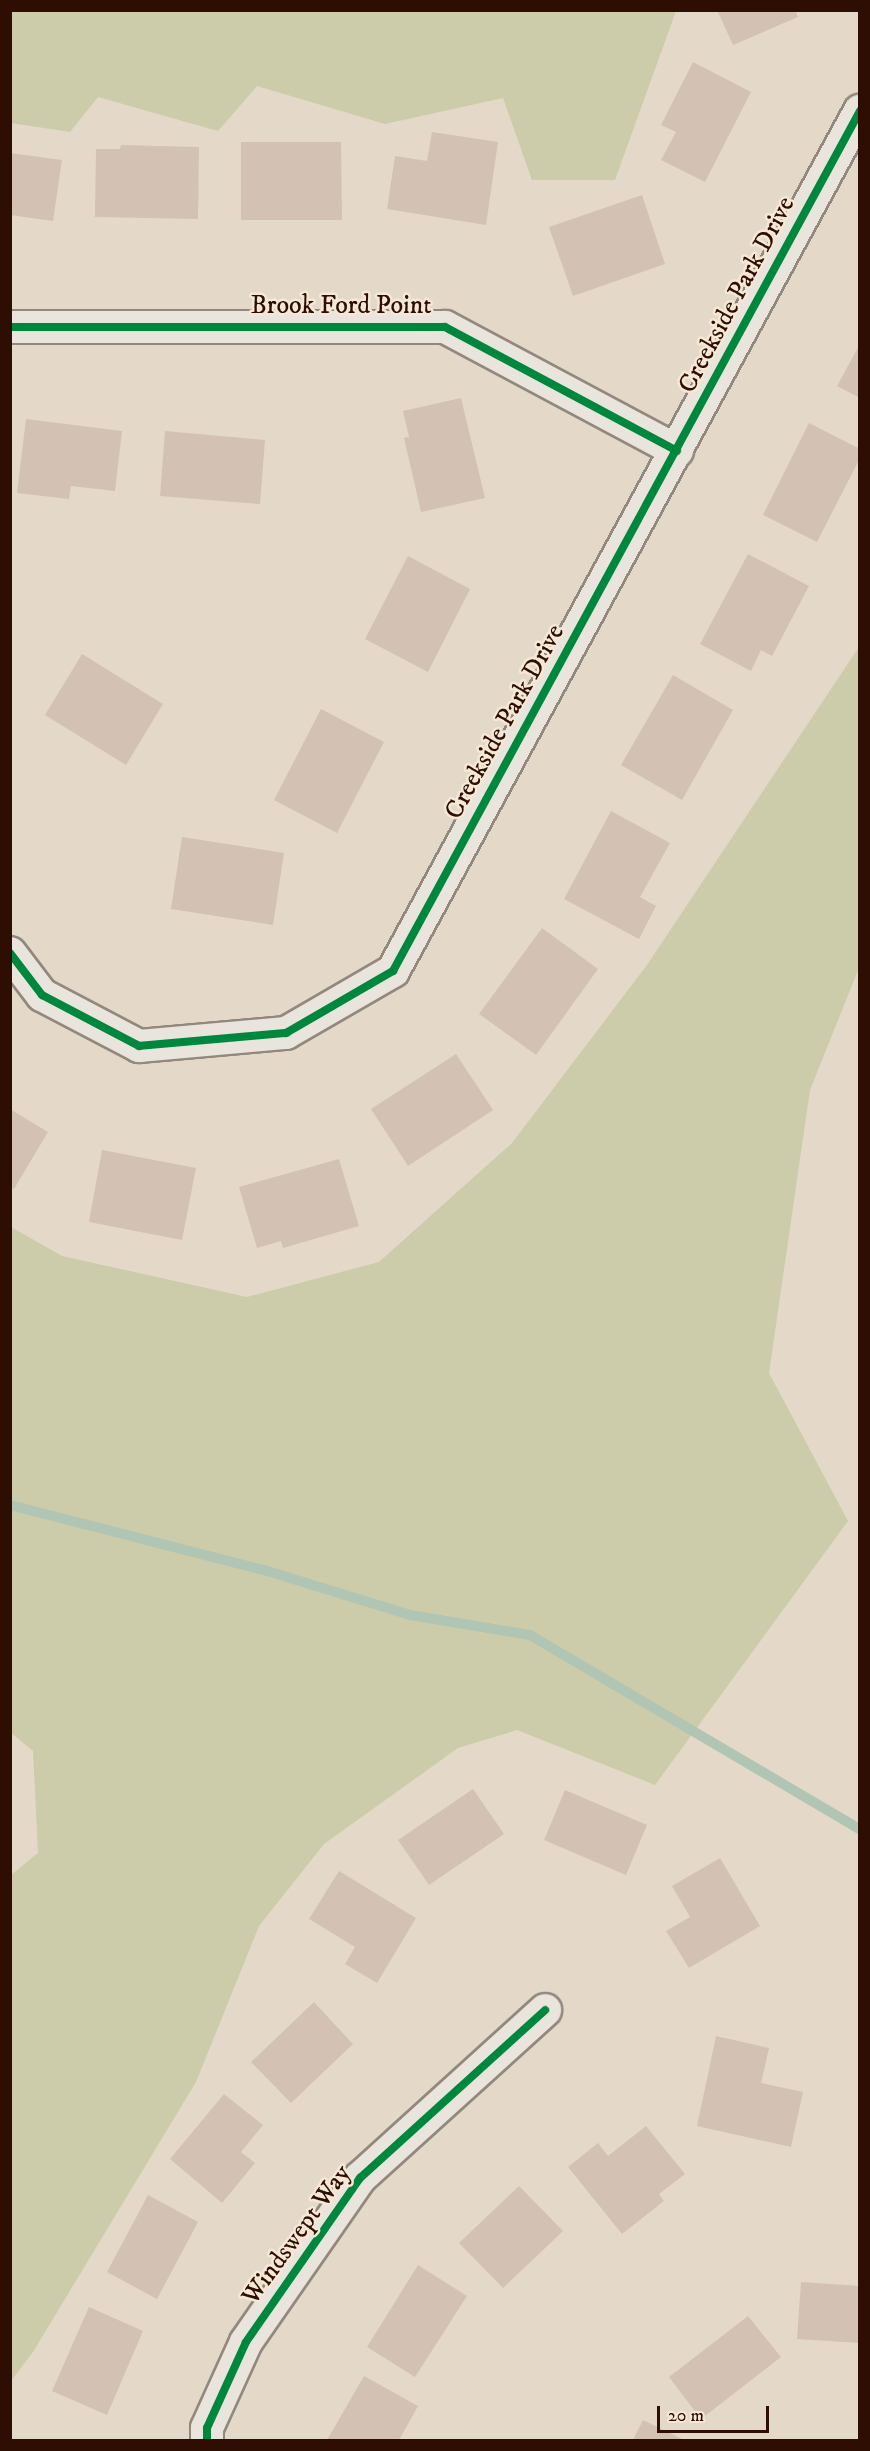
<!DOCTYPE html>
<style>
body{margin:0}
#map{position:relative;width:870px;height:2451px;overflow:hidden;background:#e4d9c8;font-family:"IM FELL DW Pica",serif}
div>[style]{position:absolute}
.green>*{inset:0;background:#cccbaa}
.stream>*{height:10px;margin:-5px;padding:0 5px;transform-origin:5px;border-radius:5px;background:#b1c5b4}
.building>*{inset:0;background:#d3c1b4}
.roads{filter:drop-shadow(2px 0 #92887d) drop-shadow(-2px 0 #92887d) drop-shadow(0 2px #92887d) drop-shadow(0 -2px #92887d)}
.street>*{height:32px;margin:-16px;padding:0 16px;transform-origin:16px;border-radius:16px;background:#e9e4dc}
.cycleway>*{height:8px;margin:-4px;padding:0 4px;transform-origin:4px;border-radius:4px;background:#00873e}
span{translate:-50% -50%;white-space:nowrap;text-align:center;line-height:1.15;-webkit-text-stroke:5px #f5e8d4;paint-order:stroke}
.street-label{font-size:26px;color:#2e0e02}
.frame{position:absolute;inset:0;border:12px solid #2e0e02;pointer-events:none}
.scale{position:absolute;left:657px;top:2406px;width:112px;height:27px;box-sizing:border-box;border:3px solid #2e0e02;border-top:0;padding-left:8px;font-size:18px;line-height:21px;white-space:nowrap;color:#2e0e02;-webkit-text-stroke:4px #f5e8d4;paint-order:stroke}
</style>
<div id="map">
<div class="green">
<div style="clip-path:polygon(10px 11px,11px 10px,676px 11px,615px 180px,532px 180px,503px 98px,385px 124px,257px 86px,218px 131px,98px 97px,70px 132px,11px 123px)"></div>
<div style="clip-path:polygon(859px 647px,859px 968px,810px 1090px,769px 1373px,848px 1521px,655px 1785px,517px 1730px,458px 1748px,324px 1844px,259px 1926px,196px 2082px,33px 2352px,11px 2381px,11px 1875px,38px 1853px,33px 1751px,10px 1732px,11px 1227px,62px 1256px,247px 1297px,379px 1262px,512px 1143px,647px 965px)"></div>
</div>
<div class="stream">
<div style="left:10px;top:1505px;width:262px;rotate:14.4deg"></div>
<div style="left:264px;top:1570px;width:153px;rotate:17.1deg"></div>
<div style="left:410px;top:1615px;width:122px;rotate:9.5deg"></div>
<div style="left:530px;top:1635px;width:383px;rotate:30.5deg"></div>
</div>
<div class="building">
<div style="clip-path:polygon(717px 10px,795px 10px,798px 17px,733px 45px)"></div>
<div style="clip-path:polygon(693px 62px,751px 92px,705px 182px,661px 160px,676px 132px,661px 125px)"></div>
<div style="clip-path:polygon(432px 132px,498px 142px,486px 225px,387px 209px,395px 156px,427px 161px)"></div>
<div style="clip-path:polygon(241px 142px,341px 142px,342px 220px,241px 220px)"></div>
<div style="clip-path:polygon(121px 145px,199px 147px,198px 219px,95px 217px,96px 149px,120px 149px)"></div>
<div style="clip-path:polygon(10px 153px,62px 160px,53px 221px,10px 215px)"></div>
<div style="clip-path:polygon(642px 195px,665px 264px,573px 296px,549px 227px)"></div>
<div style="clip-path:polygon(860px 344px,860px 398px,837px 386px)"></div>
<div style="clip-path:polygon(461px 398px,485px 498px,421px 512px,404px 438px,409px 437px,403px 411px)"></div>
<div style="clip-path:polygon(26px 419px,122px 431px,115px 491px,71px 486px,69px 499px,17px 493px)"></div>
<div style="clip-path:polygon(809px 423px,860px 449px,860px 458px,817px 542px,763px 515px)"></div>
<div style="clip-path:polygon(165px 431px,265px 440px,260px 504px,160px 496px)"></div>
<div style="clip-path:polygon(748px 554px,809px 586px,772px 656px,761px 650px,751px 671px,700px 644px)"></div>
<div style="clip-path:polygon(408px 556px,470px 589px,428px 672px,365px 639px)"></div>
<div style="clip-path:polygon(82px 654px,163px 704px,126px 765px,45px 715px)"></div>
<div style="clip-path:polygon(673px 675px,733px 710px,682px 800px,621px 765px)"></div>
<div style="clip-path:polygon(321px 709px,384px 742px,337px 833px,274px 800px)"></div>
<div style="clip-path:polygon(611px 811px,670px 843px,640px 897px,656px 906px,639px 939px,564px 899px)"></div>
<div style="clip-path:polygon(182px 837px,284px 853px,273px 925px,171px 909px)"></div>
<div style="clip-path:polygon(542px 928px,598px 969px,536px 1055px,479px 1014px)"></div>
<div style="clip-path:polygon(456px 1054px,493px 1110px,408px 1166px,371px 1109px)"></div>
<div style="clip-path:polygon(10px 1109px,48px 1132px,14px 1189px,10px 1187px)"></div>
<div style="clip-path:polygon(102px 1150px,196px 1168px,182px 1240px,89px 1222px)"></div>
<div style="clip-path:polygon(339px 1159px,359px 1226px,283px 1248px,281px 1241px,257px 1248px,239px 1187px)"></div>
<div style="clip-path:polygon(473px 1789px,504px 1834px,429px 1885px,398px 1840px)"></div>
<div style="clip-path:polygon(565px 1790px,647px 1825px,626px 1875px,544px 1840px)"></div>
<div style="clip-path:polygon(720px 1858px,760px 1926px,689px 1968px,666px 1931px,690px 1917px,672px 1886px)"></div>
<div style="clip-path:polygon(339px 1871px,416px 1918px,377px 1983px,345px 1964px,355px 1947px,309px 1919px)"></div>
<div style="clip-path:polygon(314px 2002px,353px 2044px,291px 2103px,251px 2062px)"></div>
<div style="clip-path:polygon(716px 2036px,769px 2048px,761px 2083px,803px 2092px,791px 2147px,697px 2126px)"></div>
<div style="clip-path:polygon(224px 2094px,263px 2125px,241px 2152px,255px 2163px,222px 2203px,170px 2159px)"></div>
<div style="clip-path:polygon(646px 2126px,685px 2174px,659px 2194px,664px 2201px,622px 2234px,568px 2167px,598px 2143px,608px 2156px)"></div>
<div style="clip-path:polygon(519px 2186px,563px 2231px,503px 2288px,459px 2243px)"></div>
<div style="clip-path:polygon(148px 2195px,198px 2222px,157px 2299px,107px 2272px)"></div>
<div style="clip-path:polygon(418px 2265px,467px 2296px,415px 2377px,367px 2347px)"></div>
<div style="clip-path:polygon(801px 2282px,860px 2286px,860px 2343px,797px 2339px)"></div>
<div style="clip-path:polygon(89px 2307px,143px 2331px,107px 2415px,52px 2391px)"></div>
<div style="clip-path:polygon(748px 2316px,781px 2357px,701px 2419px,669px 2377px)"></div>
<div style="clip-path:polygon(364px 2376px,418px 2406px,399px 2440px,327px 2440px)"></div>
<div style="clip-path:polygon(643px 2420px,684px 2440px,633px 2440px)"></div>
</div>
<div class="roads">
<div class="street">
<div style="left:10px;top:327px;width:435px"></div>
<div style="left:445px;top:327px;width:263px;rotate:28.1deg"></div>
<div style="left:10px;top:953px;width:53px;rotate:52.7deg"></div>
<div style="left:42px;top:995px;width:110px;rotate:27.7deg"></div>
<div style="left:139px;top:1046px;width:148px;rotate:-5.1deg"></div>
<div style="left:286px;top:1033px;width:124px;rotate:-30.1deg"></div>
<div style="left:393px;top:971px;width:979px;rotate:-61.5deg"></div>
<div style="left:207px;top:2440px;width:12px;rotate:-90deg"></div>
<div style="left:207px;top:2428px;width:94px;rotate:-65.6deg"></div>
<div style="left:246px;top:2342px;width:200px;rotate:-55.2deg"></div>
<div style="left:360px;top:2178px;width:250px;rotate:-42.2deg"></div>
</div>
</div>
<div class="cycleway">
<div style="left:10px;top:327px;width:435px"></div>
<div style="left:445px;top:327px;width:263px;rotate:28.1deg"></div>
<div style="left:10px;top:953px;width:53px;rotate:52.7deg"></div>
<div style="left:42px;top:995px;width:110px;rotate:27.7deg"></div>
<div style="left:139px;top:1046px;width:148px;rotate:-5.1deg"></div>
<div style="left:286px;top:1033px;width:124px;rotate:-30.1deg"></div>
<div style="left:393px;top:971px;width:979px;rotate:-61.5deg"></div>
<div style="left:207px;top:2440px;width:12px;rotate:-90deg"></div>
<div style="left:207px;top:2428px;width:94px;rotate:-65.6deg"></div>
<div style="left:246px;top:2342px;width:200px;rotate:-55.2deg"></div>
<div style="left:360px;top:2178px;width:250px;rotate:-42.2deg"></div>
</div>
<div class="street-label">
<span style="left:737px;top:295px;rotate:-62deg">Creekside Park Drive</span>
<span style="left:341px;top:306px">Brook Ford Point</span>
<span style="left:505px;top:722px;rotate:-61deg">Creekside Park Drive</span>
<span style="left:297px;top:2235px;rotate:-54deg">Windswept Way</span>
</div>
<div class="frame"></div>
<div class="scale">20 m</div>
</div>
